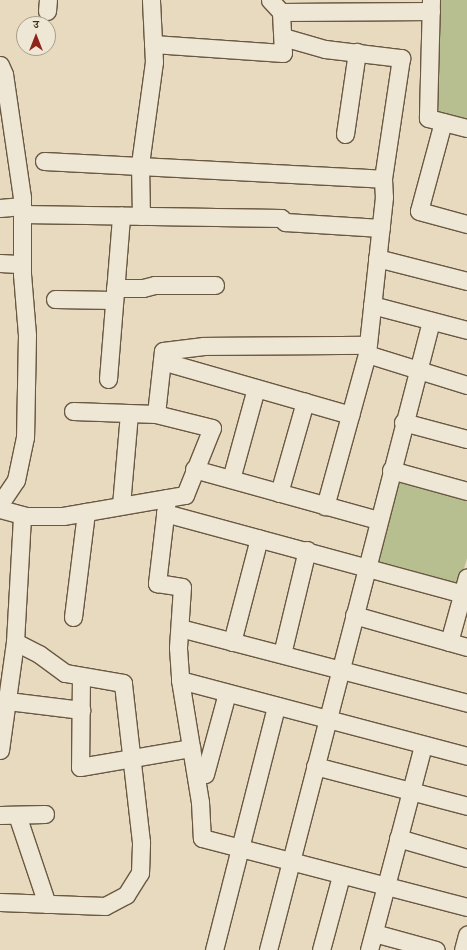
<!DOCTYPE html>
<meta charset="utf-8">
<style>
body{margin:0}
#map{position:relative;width:467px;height:950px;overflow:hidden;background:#e7dabe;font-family:Cardo,"Noto Serif Devanagari",serif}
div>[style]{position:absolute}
.green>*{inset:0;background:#b7bf90}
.roads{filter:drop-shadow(1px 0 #6a5842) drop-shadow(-1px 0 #6a5842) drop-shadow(0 1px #6a5842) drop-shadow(0 -1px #6a5842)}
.minor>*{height:17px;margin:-8.5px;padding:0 8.5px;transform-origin:8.5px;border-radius:8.5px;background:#efe7d5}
span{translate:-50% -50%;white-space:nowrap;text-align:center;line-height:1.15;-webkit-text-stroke:3px #efe7d5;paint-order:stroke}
.north{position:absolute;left:16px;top:16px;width:40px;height:40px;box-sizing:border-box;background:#efe7d5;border:1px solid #a99c89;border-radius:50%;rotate:0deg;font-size:11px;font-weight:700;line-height:16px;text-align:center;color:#402c18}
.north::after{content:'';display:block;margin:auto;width:14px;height:18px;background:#8f2418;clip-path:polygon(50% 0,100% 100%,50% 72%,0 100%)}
</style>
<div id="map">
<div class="green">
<div style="clip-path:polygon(438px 0,467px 0,467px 120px,434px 112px)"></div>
<div style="clip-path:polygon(397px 476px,467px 496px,467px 558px,459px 587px,373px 563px)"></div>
</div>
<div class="roads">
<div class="minor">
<div style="left:270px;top:0;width:16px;rotate:47deg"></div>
<div style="left:281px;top:12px;width:150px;rotate:-0.4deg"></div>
<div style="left:431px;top:0;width:118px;rotate:91.5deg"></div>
<div style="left:428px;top:118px;width:40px;rotate:14.4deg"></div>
<div style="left:47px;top:11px;width:11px;rotate:-85deg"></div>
<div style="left:283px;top:37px;width:44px;rotate:15.9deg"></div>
<div style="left:325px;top:49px;width:77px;rotate:6.8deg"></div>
<div style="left:401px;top:58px;width:122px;rotate:98.5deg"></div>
<div style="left:383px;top:179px;width:18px;rotate:87deg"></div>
<div style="left:384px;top:197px;width:158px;rotate:96.2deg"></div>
<div style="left:367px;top:354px;width:158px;rotate:105.4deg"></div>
<div style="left:153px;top:44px;width:130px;rotate:4deg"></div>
<div style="left:283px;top:53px;width:41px;rotate:-92.8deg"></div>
<div style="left:0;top:65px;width:10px;rotate:66deg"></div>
<div style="left:4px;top:74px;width:124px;rotate:81.7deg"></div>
<div style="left:22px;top:197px;width:77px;rotate:90deg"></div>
<div style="left:22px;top:274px;width:61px;rotate:85.3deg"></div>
<div style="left:27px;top:335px;width:102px;rotate:91.1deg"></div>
<div style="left:25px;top:437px;width:44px;rotate:101.8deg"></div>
<div style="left:16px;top:480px;width:29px;rotate:124deg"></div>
<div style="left:443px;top:122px;width:92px;rotate:105.1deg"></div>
<div style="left:419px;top:211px;width:50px;rotate:15.2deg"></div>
<div style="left:345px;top:134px;width:83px;rotate:-81.7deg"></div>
<div style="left:44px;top:161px;width:339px;rotate:3deg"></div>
<div style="left:0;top:208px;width:22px;rotate:-5deg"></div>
<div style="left:22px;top:214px;width:259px;rotate:0.9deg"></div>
<div style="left:281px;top:218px;width:6px;rotate:45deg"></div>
<div style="left:285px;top:222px;width:96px;rotate:3.6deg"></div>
<div style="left:141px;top:216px;width:52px;rotate:-91.1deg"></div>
<div style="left:140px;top:164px;width:103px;rotate:-82.2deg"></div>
<div style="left:154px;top:62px;width:62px;rotate:-92.8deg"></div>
<div style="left:377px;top:258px;width:93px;rotate:14.3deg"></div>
<div style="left:0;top:263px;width:22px;rotate:3deg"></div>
<div style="left:115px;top:288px;width:28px"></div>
<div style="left:143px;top:288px;width:12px;rotate:-14deg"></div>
<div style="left:155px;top:285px;width:60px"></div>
<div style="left:55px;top:299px;width:59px;rotate:1deg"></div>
<div style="left:372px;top:305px;width:98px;rotate:14.7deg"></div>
<div style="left:367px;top:354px;width:105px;rotate:17.2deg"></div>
<div style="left:162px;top:361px;width:196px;rotate:16deg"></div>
<div style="left:108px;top:379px;width:164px;rotate:-85.4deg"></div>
<div style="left:156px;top:414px;width:63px;rotate:-83.7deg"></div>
<div style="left:163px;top:351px;width:41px;rotate:-7deg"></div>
<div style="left:204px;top:346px;width:163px;rotate:-0.4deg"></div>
<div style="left:403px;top:422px;width:66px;rotate:14.9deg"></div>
<div style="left:194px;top:469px;width:191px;rotate:15.5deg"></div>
<div style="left:391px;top:470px;width:79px;rotate:15.4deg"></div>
<div style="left:231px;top:479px;width:94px;rotate:-74.6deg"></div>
<div style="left:279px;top:493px;width:95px;rotate:-74.1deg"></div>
<div style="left:167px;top:498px;width:86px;rotate:96.7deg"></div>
<div style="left:157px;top:583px;width:25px;rotate:9deg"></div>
<div style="left:182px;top:587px;width:61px;rotate:93.8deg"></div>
<div style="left:178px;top:648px;width:32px;rotate:86deg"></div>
<div style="left:180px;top:680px;width:124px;rotate:80.7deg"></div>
<div style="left:200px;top:802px;width:36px;rotate:87deg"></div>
<div style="left:202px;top:838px;width:274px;rotate:14.6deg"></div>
<div style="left:121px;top:505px;width:92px;rotate:-85deg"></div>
<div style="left:0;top:509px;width:27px;rotate:15deg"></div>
<div style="left:26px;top:516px;width:37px"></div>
<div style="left:63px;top:516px;width:124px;rotate:-9.8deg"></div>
<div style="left:185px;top:495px;width:72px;rotate:-68.1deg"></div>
<div style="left:212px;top:428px;width:58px;rotate:-166deg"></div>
<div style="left:156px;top:414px;width:83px;rotate:-177.9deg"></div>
<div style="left:165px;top:513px;width:313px;rotate:15.2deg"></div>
<div style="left:354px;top:615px;width:117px;rotate:15.8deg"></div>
<div style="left:73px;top:617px;width:106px;rotate:-82.9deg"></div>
<div style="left:180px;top:628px;width:297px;rotate:14.6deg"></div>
<div style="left:232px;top:642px;width:107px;rotate:-75.4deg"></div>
<div style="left:449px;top:642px;width:67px;rotate:-74.5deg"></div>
<div style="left:282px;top:654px;width:107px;rotate:-76.5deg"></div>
<div style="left:81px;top:676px;width:91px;rotate:90.6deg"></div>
<div style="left:80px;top:767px;width:113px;rotate:-9.7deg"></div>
<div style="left:180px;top:680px;width:297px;rotate:14.8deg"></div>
<div style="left:8px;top:701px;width:74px;rotate:7deg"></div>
<div style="left:0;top:750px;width:109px;rotate:-82.1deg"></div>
<div style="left:15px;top:642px;width:127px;rotate:-86.8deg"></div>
<div style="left:315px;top:766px;width:157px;rotate:14.7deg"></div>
<div style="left:196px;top:776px;width:9px;rotate:-13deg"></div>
<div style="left:205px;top:774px;width:84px;rotate:-74.8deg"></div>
<div style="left:0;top:815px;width:45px;rotate:-1.3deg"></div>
<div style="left:17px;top:815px;width:94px;rotate:71.4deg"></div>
<div style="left:398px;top:838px;width:72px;rotate:16.2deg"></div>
<div style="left:0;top:902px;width:105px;rotate:2.2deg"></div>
<div style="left:105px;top:906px;width:24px;rotate:-28deg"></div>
<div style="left:126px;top:895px;width:26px;rotate:-58deg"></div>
<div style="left:140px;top:873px;width:31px;rotate:-88deg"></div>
<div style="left:141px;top:842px;width:160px;rotate:-96.5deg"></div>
<div style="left:123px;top:683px;width:59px;rotate:-170.2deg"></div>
<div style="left:65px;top:673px;width:32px;rotate:-144deg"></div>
<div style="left:39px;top:654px;width:27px;rotate:-153deg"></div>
<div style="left:374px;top:933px;width:64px;rotate:15.3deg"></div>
<div style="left:214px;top:950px;width:252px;rotate:-75.7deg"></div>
<div style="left:268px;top:950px;width:650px;rotate:-75.47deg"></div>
<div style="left:321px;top:950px;width:77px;rotate:-74.9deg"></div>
<div style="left:369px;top:950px;width:212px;rotate:-75.2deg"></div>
<div style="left:463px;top:950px;width:16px;rotate:-75deg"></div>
</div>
</div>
<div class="north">उ</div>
</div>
